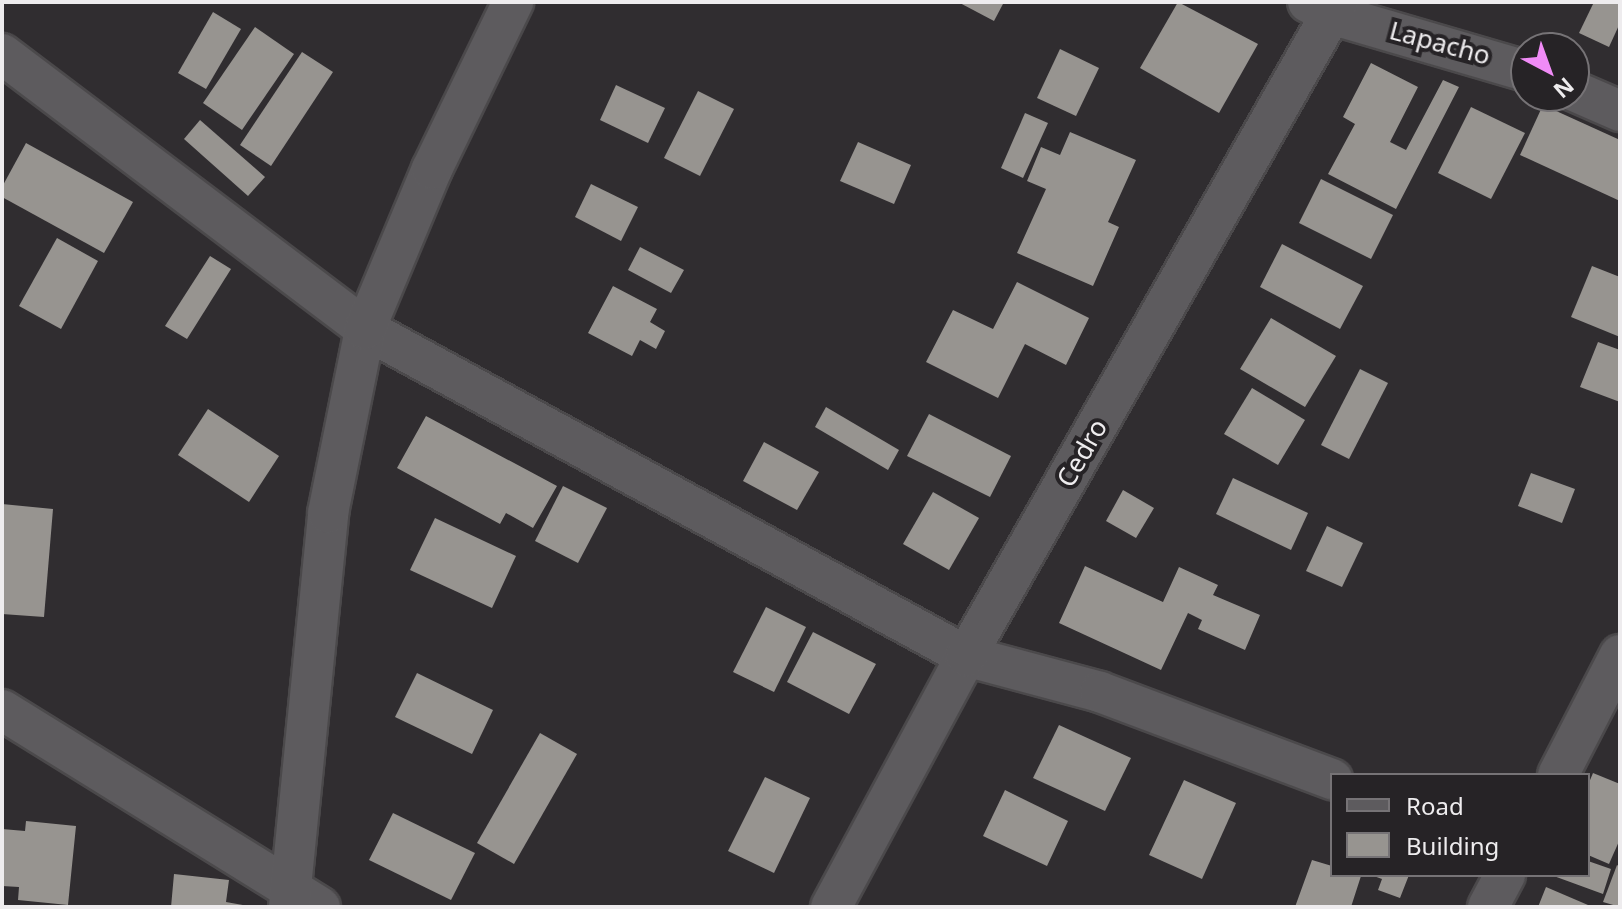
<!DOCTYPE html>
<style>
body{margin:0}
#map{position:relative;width:1622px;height:909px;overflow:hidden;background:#302d30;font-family:"Noto Sans",sans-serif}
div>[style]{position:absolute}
.building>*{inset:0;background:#979490}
.roads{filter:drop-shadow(2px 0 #4b494b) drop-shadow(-2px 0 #4b494b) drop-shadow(0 2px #4b494b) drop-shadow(0 -2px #4b494b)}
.minor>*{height:40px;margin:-20px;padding:0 20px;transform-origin:20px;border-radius:20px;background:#5d5b5e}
span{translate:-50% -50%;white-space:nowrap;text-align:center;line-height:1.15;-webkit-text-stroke:8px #262326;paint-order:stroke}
.street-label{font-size:26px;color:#eeecee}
.frame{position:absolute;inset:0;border:4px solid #eeecee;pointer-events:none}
.legend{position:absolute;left:1330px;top:773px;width:260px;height:104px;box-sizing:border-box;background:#262326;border:2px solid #767376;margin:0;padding:10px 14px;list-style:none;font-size:24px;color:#eeecee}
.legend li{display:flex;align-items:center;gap:16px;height:40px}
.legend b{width:40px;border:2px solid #767376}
.north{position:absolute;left:1510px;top:32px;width:80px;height:80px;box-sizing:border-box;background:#262326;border:2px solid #767376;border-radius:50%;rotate:139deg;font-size:22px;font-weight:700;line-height:32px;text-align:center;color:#eeecee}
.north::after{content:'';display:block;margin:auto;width:28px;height:36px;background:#f08bf6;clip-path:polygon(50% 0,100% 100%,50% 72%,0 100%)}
</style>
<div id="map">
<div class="building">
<div style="clip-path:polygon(958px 2px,1004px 2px,994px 21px)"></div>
<div style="clip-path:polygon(1178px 2px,1258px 44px,1219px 113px,1140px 68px)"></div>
<div style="clip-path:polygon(1594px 2px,1620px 2px,1620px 23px,1609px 47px,1579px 33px)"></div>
<div style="clip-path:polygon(213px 12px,241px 29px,206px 89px,178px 73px)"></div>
<div style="clip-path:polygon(255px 27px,294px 54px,242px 130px,203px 103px)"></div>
<div style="clip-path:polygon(1060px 49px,1099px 68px,1076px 116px,1037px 98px)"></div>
<div style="clip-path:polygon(302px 52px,333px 72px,271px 166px,240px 145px)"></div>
<div style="clip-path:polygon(1371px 63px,1418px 87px,1390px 142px,1406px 150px,1443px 80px,1459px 87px,1396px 209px,1328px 174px,1355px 124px,1343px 117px)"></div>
<div style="clip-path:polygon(616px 85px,665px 108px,648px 143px,600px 120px)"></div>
<div style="clip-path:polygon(698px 91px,734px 109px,700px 176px,664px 158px)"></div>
<div style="clip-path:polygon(1543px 105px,1620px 140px,1620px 201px,1520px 155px)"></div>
<div style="clip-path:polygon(1471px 107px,1525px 133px,1491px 199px,1438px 173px)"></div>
<div style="clip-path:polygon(1025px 113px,1048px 123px,1023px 178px,1001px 168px)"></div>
<div style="clip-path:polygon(200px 120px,265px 177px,248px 196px,184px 139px)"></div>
<div style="clip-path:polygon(1070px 132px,1136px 160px,1108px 222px,1119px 227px,1093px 286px,1017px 253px,1046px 189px,1027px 181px,1041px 147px,1060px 155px)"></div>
<div style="clip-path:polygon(858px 142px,911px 165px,894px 204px,840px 181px)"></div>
<div style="clip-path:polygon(26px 143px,133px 202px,104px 253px,2px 197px,2px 187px)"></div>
<div style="clip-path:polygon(1321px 179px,1393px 215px,1371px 259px,1299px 223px)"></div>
<div style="clip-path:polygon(591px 184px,638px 207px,621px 241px,575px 217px)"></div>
<div style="clip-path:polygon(57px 238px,98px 261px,61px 329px,19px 306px)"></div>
<div style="clip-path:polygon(1282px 244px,1363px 286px,1340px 329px,1260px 287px)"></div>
<div style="clip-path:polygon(640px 247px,684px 270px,671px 293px,628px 270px)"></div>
<div style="clip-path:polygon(210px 256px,231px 269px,187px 339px,165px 326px)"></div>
<div style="clip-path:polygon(1592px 266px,1620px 277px,1620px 337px,1571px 317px)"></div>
<div style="clip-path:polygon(1017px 282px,1089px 318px,1066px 365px,1025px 344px,998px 398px,926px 362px,953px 310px,993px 329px)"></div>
<div style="clip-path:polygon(613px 286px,657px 309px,650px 322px,665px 331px,656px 349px,640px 340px,632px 356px,588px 333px)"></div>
<div style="clip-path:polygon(1271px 318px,1336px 356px,1305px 407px,1240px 369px)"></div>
<div style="clip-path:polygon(1598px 342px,1620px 350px,1620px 402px,1580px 387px)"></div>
<div style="clip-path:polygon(1360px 369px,1388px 383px,1349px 459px,1321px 445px)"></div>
<div style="clip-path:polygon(1252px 388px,1305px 420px,1278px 465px,1224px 434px)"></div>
<div style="clip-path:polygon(826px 407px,899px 450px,888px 470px,815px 427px)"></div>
<div style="clip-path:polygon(208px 409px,279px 456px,249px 502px,178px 455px)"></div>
<div style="clip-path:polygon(929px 414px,1011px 456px,990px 497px,907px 456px)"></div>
<div style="clip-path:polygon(426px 416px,557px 486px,533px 528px,506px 513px,500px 524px,397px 468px)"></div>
<div style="clip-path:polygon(764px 442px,819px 472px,797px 510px,743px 481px)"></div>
<div style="clip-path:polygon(1531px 473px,1575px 489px,1562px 523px,1518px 506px)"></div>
<div style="clip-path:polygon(1233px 478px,1308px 513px,1291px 550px,1216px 514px)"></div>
<div style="clip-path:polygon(563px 486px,607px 508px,578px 563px,535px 541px)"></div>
<div style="clip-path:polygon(1123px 490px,1154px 508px,1136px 538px,1106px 521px)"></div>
<div style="clip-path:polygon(933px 492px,979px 518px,949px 570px,903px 544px)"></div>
<div style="clip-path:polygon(2px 504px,53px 509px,44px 617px,2px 614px)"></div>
<div style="clip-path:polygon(435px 518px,516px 556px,492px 608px,410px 570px)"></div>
<div style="clip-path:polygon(1327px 526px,1363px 543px,1342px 587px,1306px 571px)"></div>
<div style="clip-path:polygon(1085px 566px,1163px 602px,1179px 567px,1218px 585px,1213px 595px,1260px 615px,1245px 650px,1198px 629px,1202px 620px,1188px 613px,1161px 670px,1059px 623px)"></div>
<div style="clip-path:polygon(766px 607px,806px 627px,774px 692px,733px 672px)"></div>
<div style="clip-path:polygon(813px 632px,876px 664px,849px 714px,787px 682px)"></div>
<div style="clip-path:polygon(417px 673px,493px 710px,472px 754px,395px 717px)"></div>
<div style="clip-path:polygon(1059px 725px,1131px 758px,1105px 811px,1033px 778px)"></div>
<div style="clip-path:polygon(540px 733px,577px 754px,514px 864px,477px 843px)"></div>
<div style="clip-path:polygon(1593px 773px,1620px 784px,1620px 839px,1609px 864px,1588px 855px,1588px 785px)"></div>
<div style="clip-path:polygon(765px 777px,810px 798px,774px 873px,728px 851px)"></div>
<div style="clip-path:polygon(1184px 780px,1236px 803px,1202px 879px,1149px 855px)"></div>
<div style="clip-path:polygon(1005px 790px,1068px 821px,1047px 866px,983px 836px)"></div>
<div style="clip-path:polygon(393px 813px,475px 853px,451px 900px,369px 860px)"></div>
<div style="clip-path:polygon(26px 821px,76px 826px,68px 905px,18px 900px,19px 887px,2px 886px,2px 829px,25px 831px)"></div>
<div style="clip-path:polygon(1312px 860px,1332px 866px,1332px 875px,1361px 876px,1351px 907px,1295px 907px)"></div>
<div style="clip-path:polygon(1588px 861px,1611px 869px,1603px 894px,1551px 875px,1588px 875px)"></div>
<div style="clip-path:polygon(1617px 865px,1620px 867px,1620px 907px,1603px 902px)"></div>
<div style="clip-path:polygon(174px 874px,229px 880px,226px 902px,254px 907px,171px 907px)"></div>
<div style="clip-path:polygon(1371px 875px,1409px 875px,1400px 898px,1378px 890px,1382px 879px)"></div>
<div style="clip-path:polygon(1546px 887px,1588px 905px,1587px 907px,1538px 907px)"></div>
</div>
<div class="roads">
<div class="minor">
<div style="left:1308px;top:2px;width:26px;rotate:28deg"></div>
<div style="left:1331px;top:14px;width:203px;rotate:16.3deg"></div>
<div style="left:2px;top:54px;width:455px;rotate:37.1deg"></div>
<div style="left:365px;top:329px;width:684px;rotate:28.55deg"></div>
<div style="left:966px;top:656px;width:139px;rotate:15deg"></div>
<div style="left:1100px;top:692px;width:248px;rotate:20.6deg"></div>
<div style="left:1574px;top:91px;width:50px;rotate:23.5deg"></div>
<div style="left:2px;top:710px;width:374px;rotate:31.8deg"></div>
<div style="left:1558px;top:775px;width:135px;rotate:-62.7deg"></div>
<div style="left:289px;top:907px;width:396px;rotate:-84.3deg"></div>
<div style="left:328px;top:513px;width:188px;rotate:-78.6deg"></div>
<div style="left:365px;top:329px;width:173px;rotate:-67.3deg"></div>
<div style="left:432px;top:169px;width:186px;rotate:-64.1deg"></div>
<div style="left:831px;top:907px;width:285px;rotate:-61.7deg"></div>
<div style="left:966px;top:656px;width:752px;rotate:-60.37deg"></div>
<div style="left:1488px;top:907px;width:36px;rotate:-62deg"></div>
</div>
</div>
<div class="street-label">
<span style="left:1440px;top:43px;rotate:15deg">Lapacho</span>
<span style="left:1082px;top:453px;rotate:-60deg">Cedro</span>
</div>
<div class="frame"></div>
<ul class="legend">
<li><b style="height:10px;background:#5d5b5e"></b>Road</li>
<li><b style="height:22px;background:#979490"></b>Building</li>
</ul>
<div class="north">N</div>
</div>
